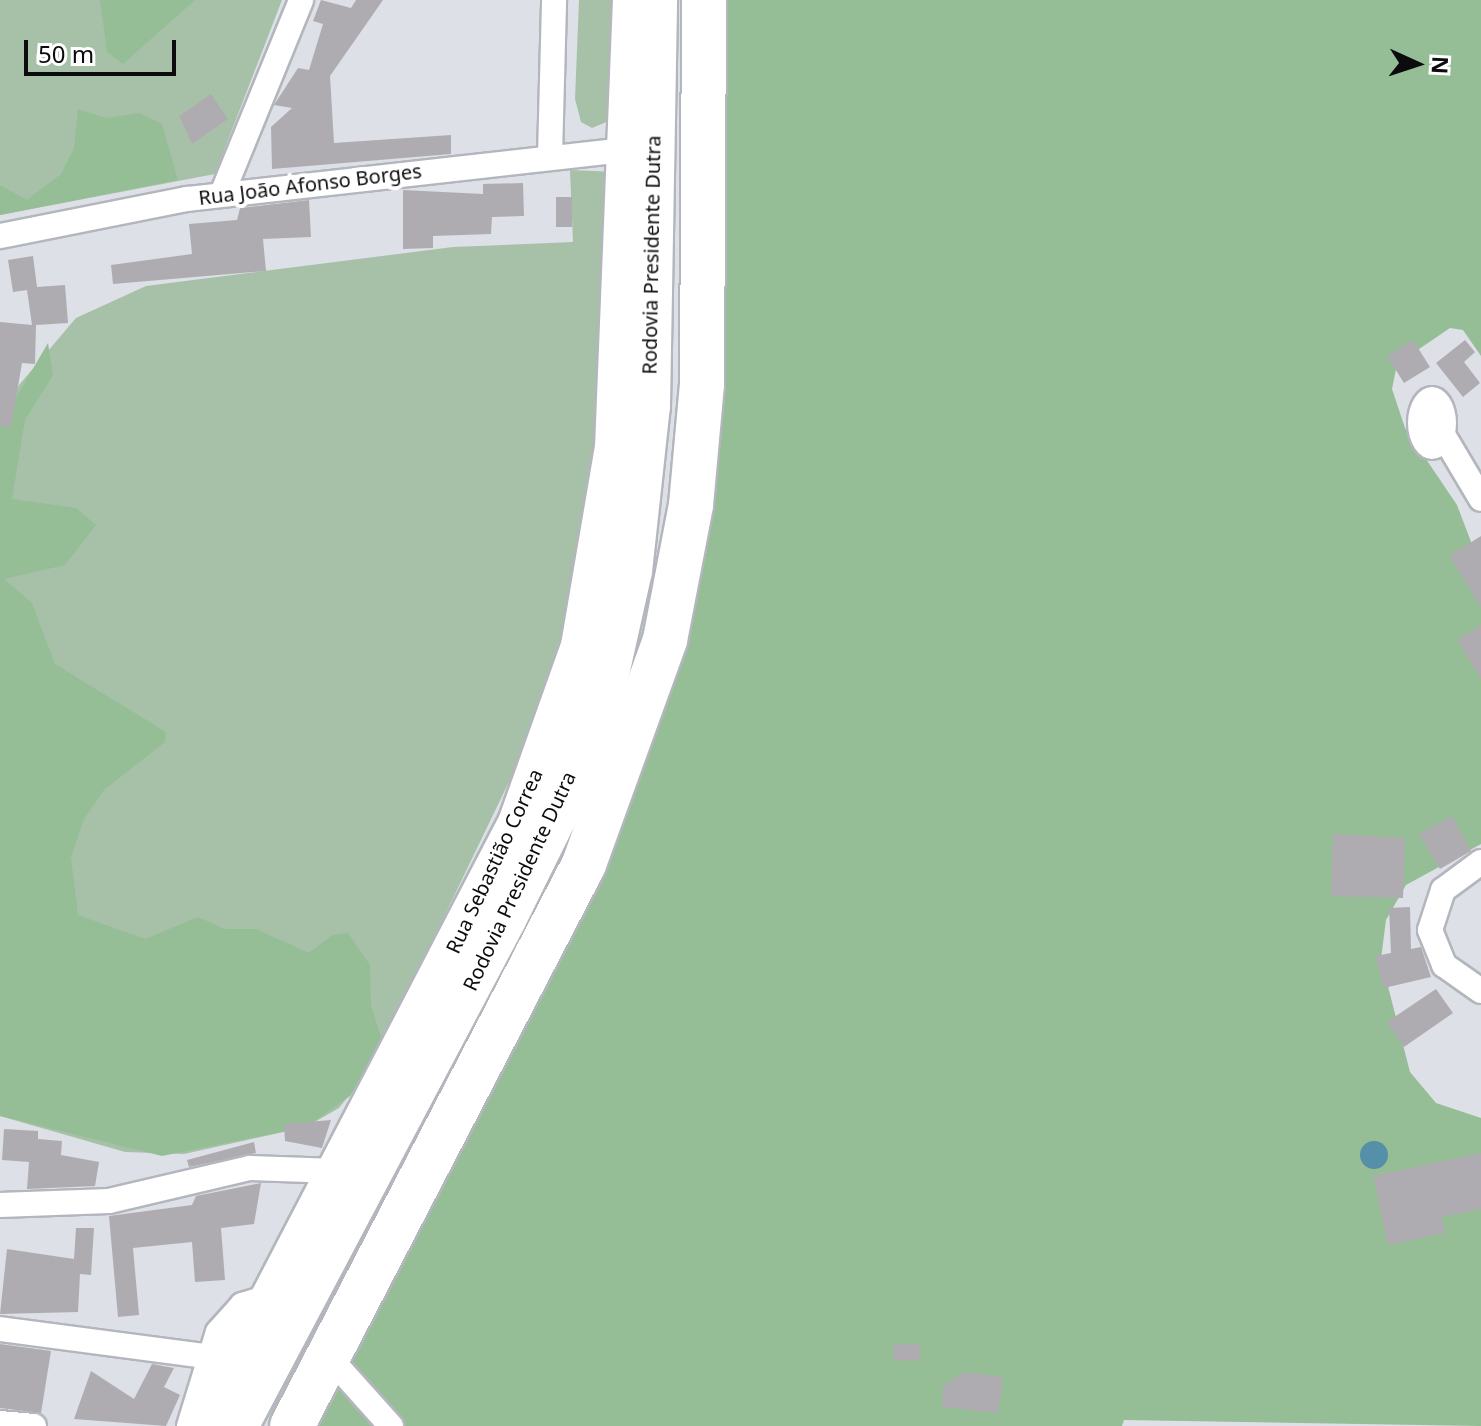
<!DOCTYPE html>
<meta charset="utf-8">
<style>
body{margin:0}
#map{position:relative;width:1481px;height:1426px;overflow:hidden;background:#dde0e6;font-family:"Noto Sans",sans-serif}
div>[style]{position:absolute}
.green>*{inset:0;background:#a7c1a8}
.forest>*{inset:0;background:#95be96}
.water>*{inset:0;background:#5690a8}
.round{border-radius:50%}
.building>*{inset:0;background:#afacb1}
.roads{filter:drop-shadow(2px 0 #b3b6bc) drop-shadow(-2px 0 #b3b6bc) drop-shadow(0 2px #b3b6bc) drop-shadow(0 -2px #b3b6bc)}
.street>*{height:24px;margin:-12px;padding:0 12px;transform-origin:12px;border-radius:12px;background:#fff}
.street>.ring{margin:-12px;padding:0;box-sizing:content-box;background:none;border:24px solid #fff;border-radius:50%}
.primary>*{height:38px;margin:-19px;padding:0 19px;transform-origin:19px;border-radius:19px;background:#fff}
.highway>*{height:44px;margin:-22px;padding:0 22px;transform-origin:22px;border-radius:22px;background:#fff}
span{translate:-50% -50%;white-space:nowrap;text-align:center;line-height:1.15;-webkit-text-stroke:8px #fff;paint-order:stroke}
.street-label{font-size:20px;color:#0c0c0e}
.north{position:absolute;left:1377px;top:24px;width:80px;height:80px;-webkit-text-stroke:6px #fff;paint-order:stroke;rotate:93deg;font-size:22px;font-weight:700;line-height:32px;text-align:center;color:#0c0c0e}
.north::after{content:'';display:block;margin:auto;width:28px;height:36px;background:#0c0c0e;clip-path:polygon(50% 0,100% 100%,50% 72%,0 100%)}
.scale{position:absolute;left:24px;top:40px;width:152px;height:36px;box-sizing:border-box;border:4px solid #0c0c0e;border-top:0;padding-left:10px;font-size:24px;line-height:28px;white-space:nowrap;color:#0c0c0e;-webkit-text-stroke:6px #fff;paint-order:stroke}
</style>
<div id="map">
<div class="green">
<div style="clip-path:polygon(0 0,282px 0,215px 174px,0 215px)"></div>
<div style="clip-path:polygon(579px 0,623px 0,609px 121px,592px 128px,581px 122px,575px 99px)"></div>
<div style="clip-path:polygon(570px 170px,617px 172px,618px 293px,572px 616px,521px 757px,372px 1066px,339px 1108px,306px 1127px,184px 1154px,125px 1152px,0 1116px,0 425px,19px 385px,76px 318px,146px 286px,453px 247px,573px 242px)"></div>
</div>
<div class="forest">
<div style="clip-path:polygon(100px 0,195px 0,123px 64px,107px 52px)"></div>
<div style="clip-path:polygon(711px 0,1481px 0,1481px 356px,1463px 330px,1450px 328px,1397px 364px,1392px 389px,1405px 428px,1457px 505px,1481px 568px,1481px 844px,1406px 885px,1386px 920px,1381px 959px,1410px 1072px,1436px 1103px,1481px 1118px,1481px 1426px,1124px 1420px,1122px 1426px,309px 1426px,690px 598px)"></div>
<div style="clip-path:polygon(78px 109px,106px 118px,139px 113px,162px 124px,178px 180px,0 215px,0 185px,27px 200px,61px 174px,74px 148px)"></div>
<div style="clip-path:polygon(48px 343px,53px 375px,25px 420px,12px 499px,76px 508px,96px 525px,65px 565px,4px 579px,32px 603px,55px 664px,166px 732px,165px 742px,104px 790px,84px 819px,71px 857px,78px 915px,145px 939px,198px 917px,225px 929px,256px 929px,309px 953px,332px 935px,348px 933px,370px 965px,371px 1006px,383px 1043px,350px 1096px,306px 1127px,162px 1156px,0 1116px,0 425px)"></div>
</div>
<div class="water">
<div class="round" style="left:1360px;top:1141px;width:28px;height:28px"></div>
</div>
<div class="building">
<div style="clip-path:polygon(321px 0,351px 8px,356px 0,383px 0,330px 76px,334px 143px,451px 135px,451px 154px,272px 169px,271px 127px,292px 108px,274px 105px,298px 68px,309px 70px,323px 24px,313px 21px)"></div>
<div style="clip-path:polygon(211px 94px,228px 119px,192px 144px,179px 116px)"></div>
<div style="clip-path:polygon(523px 183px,524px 216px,492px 217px,491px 234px,433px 236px,433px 248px,403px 249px,403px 190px,483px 194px,483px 184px)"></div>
<div style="clip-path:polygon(556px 197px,572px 197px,572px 227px,556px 227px)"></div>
<div style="clip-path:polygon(309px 200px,311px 237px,263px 239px,266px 271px,113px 284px,111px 265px,192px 254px,189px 224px,237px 220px,240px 208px)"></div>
<div style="clip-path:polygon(33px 256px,37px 287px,65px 285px,68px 323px,36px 325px,35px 364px,22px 363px,11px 427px,0 426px,0 322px,32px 325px,27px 290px,13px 292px,8px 260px)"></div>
<div style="clip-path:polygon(1413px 340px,1430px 367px,1404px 383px,1387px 356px)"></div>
<div style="clip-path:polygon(1465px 340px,1475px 352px,1464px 362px,1480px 383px,1463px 397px,1436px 363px)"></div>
<div style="clip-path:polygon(1481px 536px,1481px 607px,1449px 556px)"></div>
<div style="clip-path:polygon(1481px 625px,1481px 679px,1457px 640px)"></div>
<div style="clip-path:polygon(1452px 816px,1471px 851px,1440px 869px,1419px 834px)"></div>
<div style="clip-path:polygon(1333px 834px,1405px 838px,1403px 898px,1331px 896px)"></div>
<div style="clip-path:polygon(1410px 907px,1411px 949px,1421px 947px,1431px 977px,1384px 988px,1375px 956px,1391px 953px,1389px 908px)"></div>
<div style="clip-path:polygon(1436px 989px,1453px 1013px,1404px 1047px,1387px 1022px)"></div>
<div style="clip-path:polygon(331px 1120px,322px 1148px,285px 1141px,284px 1124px)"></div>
<div style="clip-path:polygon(4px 1129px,38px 1131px,38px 1139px,62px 1141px,61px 1155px,99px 1162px,95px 1186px,27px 1189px,29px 1162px,2px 1160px)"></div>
<div style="clip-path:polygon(254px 1142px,256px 1153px,189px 1167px,187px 1160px)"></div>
<div style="clip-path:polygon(1481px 1153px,1481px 1209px,1442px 1217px,1445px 1233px,1388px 1245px,1373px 1176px)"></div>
<div style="clip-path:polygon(261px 1183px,254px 1224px,221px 1228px,225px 1280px,195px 1282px,192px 1242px,133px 1248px,139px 1315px,118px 1317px,109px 1216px,192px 1205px,196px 1196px)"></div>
<div style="clip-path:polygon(76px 1228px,94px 1228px,91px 1275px,80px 1274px,78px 1312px,0 1314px,7px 1249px,74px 1259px)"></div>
<div style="clip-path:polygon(0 1344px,51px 1351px,41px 1413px,0 1408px)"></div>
<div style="clip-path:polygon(894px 1344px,921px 1345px,919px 1361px,893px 1360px)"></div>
<div style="clip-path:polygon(152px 1364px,174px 1368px,164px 1387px,180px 1395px,166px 1426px,74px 1419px,91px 1371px,134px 1399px)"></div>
<div style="clip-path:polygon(964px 1372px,1003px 1377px,998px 1413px,942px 1407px,943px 1386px)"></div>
</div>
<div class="roads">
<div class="street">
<div style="left:550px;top:156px;width:156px;rotate:-88.5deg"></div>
<div style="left:222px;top:194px;width:209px;rotate:-67.8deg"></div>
<div style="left:0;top:236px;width:191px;rotate:-11.2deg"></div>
<div style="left:187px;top:199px;width:438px;rotate:-6.4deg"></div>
<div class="ring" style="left:1420px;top:399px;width:-4px;height:-4px"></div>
<div style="left:1433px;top:418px;width:94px;rotate:59.3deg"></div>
<div style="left:1481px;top:862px;width:47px;rotate:143.6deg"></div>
<div style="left:1443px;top:890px;width:42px;rotate:108deg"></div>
<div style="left:1430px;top:930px;width:38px;rotate:68deg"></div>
<div style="left:1444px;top:965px;width:45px;rotate:35.1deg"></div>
<div style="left:0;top:1205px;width:109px;rotate:-2.1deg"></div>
<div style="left:109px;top:1201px;width:145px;rotate:-13.2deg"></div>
<div style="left:250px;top:1168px;width:87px;rotate:2deg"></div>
<div style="left:0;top:1329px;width:207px;rotate:7.5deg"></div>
<div style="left:329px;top:1357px;width:93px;rotate:48.1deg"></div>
<div style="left:0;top:1423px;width:34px;rotate:5deg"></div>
<div style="left:189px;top:1426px;width:98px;rotate:-72.9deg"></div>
<div style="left:218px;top:1332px;width:36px;rotate:-48deg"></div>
<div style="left:242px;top:1305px;width:27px;rotate:-17deg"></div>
</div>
<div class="primary">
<div style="left:203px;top:1426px;width:680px;rotate:-62.49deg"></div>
<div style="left:517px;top:823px;width:188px;rotate:-70.4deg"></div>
<div style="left:580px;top:646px;width:201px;rotate:-80.3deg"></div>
<div style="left:614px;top:448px;width:448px;rotate:-87.7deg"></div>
</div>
<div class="highway">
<div style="left:236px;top:1426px;width:573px;rotate:-62.14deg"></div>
<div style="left:504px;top:919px;width:115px;rotate:-63.7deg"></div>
<div style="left:555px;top:816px;width:147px;rotate:-69.7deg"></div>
<div style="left:606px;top:678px;width:110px;rotate:-77.4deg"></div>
<div style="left:630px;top:571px;width:166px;rotate:-83.8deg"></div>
<div style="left:648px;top:406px;width:406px;rotate:-89deg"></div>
<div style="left:292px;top:1426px;width:633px;rotate:-62.54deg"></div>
<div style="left:584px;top:864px;width:238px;rotate:-70.1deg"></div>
<div style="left:665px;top:640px;width:137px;rotate:-79.1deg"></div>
<div style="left:691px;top:505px;width:121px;rotate:-84.8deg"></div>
<div style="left:702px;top:385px;width:385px;rotate:-89.7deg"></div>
</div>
</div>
<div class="street-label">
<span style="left:310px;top:184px;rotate:-7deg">Rua João Afonso Borges</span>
<span style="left:651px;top:255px;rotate:-89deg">Rodovia Presidente Dutra</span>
<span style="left:494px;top:861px;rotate:-65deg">Rua Sebastião Correa</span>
<span style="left:519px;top:881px;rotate:-65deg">Rodovia Presidente Dutra</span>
</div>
<div class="north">N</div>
<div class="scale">50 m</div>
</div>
